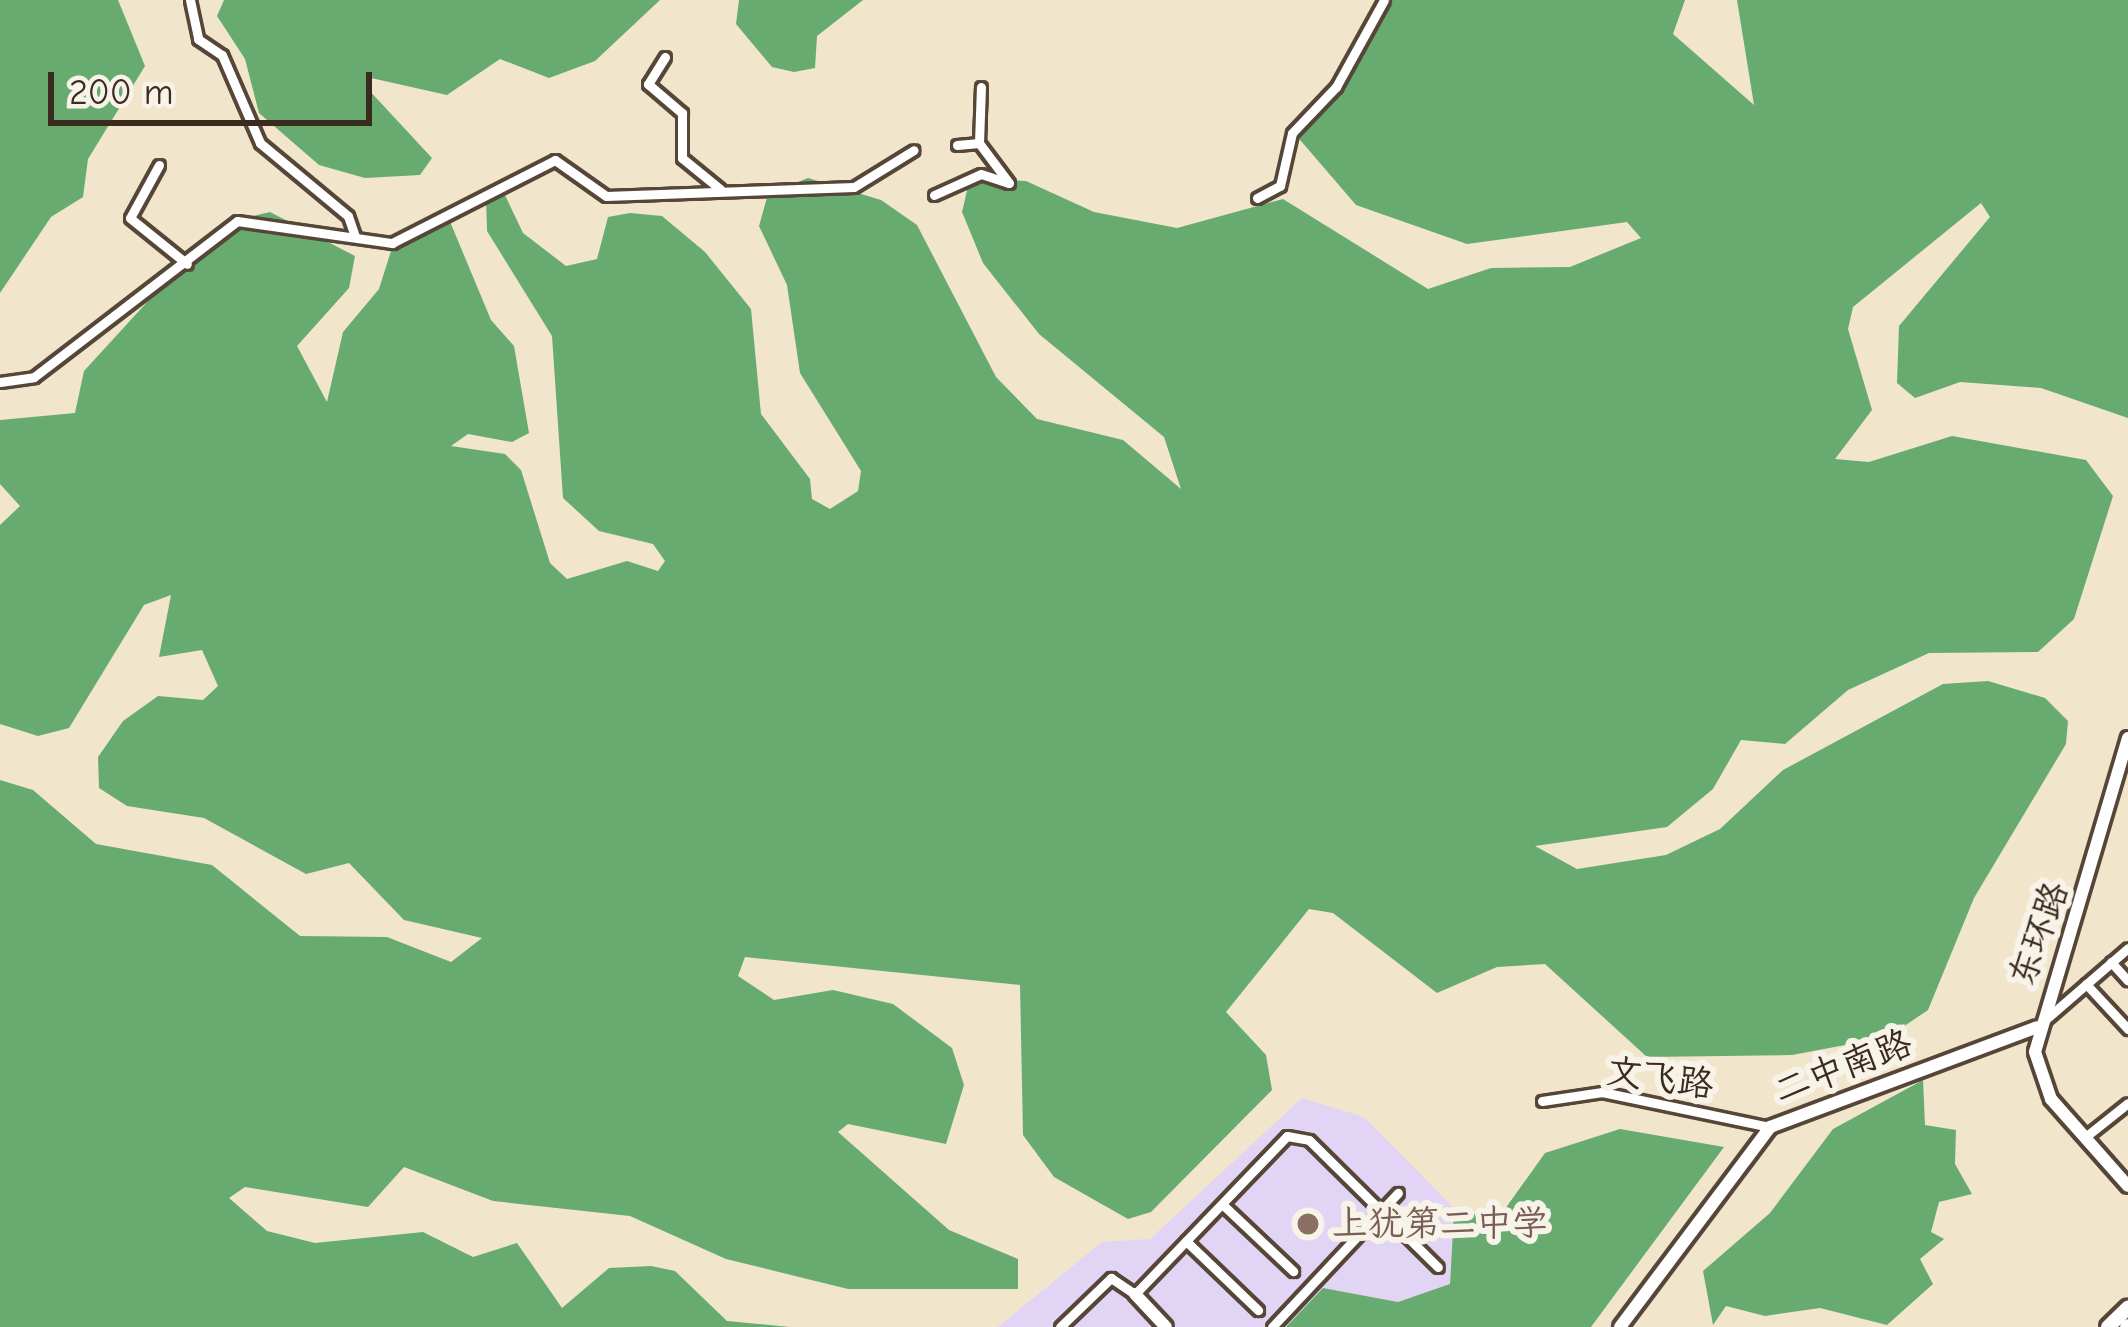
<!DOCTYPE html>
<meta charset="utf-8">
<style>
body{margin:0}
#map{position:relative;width:2128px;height:1327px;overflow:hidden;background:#f1e5cb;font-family:"Comic Neue","LXGW WenKai TC",sans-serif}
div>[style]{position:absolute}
.built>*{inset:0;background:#e1d4f4}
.forest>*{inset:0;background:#68ab70}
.roads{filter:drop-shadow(3px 0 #564638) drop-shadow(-3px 0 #564638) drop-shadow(0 3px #564638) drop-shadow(0 -3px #564638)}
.street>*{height:9px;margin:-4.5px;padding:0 4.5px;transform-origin:4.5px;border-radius:4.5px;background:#fff}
.secondary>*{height:12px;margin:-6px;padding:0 6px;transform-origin:6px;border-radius:6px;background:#fff}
.primary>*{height:14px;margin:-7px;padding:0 7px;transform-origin:7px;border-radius:7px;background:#fff}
.dots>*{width:33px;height:33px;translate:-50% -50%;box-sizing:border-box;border:6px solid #f7f3e8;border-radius:50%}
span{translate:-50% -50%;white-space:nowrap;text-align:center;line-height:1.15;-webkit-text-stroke:12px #f7f3e8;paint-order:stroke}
.street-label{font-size:36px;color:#3b2a1e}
.education-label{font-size:36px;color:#785e54}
.left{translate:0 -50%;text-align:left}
.scale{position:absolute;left:48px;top:72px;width:324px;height:54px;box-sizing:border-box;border:6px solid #3b2a1e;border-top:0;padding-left:15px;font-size:36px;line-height:42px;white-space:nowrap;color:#3b2a1e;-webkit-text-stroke:9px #f7f3e8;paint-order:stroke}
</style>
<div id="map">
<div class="built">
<div style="clip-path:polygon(1302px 1098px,1364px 1117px,1454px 1208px,1450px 1284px,1398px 1302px,1324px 1288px,1286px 1327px,998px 1327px,1102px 1242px,1150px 1239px)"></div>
</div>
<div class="forest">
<div style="clip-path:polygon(0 0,118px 0,145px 66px,88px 159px,83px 197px,51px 217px,0 293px)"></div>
<div style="clip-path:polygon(224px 0,660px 0,595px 61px,549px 78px,500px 59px,447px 95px,371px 78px,366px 87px,432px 158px,420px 175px,365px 178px,319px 165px,259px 113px,245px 59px,217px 16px)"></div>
<div style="clip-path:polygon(739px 0,863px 0,817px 36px,815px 68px,794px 72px,772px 67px,736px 24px)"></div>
<div style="clip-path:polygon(1381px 0,1685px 0,1673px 34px,1754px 105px,1737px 0,2128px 0,2128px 418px,2041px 388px,1960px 382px,1915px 398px,1897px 383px,1899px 326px,1990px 217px,1981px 203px,1853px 307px,1848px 329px,1872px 410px,1835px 459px,1869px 462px,1952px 436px,2086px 460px,2113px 496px,2074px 619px,2038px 652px,1929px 653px,1848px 690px,1785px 744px,1741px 740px,1713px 789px,1667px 827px,1535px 846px,1577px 869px,1666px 855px,1720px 829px,1783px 770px,1943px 684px,1988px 681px,2045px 698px,2068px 721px,2066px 744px,1974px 898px,1928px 1010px,1888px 1037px,1792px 1055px,1647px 1057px,1545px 964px,1497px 967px,1437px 993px,1333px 913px,1309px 909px,1226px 1012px,1266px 1055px,1272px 1090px,1151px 1212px,1128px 1219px,1054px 1177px,1023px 1135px,1020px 985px,745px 957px,738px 976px,774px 1000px,833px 990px,893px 1004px,952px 1048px,964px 1085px,946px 1144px,848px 1124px,838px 1132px,949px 1230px,1018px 1259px,1018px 1289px,848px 1289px,726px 1259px,630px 1216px,493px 1201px,404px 1167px,368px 1207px,245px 1187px,229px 1198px,267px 1231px,315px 1243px,423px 1232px,473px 1257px,517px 1243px,562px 1308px,609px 1268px,651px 1266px,675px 1271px,727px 1321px,790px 1327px,0 1327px,0 780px,33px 790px,96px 844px,212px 865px,300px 936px,387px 937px,451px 962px,482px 938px,404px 920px,349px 863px,306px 874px,204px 818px,127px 806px,99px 788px,98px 757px,123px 721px,158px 696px,203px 700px,218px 686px,202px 650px,159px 657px,171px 595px,144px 605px,69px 728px,38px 736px,0 724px,0 525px,20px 506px,0 484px,0 420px,75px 413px,84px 371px,193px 252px,227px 222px,270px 212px,355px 256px,349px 288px,297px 346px,327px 402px,343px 332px,379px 289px,391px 251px,446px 212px,491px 320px,514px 346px,529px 433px,512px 442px,468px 434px,451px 446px,505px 454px,521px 470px,550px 563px,567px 579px,627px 561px,658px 571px,665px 561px,653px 544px,599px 531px,563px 498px,552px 336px,487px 231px,486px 198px,504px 193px,523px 233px,566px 266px,597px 259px,608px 217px,630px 213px,662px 216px,705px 252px,751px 309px,761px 414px,810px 479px,812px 499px,830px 509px,858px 491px,861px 471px,800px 373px,787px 285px,759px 226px,768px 194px,808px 178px,881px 200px,917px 225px,996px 377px,1037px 419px,1123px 440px,1181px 489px,1164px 437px,1039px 334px,983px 263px,962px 212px,970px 178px,1026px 181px,1094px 212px,1177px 228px,1283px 199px,1428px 289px,1491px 268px,1570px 267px,1641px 238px,1627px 222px,1467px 244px,1356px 205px,1295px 134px,1362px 47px)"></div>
<div style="clip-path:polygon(1923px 1080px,1925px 1125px,1956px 1130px,1955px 1164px,1972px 1194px,1939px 1202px,1931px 1232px,1944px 1239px,1920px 1259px,1933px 1284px,1887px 1325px,1820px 1308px,1765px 1316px,1726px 1306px,1713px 1325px,1703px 1271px,1770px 1213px,1833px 1129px)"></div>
<div style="clip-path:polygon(1620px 1129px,1724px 1147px,1591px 1327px,1286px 1327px,1323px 1288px,1398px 1302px,1450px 1284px,1454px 1212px,1500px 1216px,1545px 1153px)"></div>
</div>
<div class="roads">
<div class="street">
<div style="left:190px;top:0;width:40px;rotate:78deg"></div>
<div style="left:198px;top:39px;width:29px;rotate:34deg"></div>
<div style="left:222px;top:55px;width:96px;rotate:66.6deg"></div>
<div style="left:260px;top:143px;width:114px;rotate:39.7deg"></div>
<div style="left:348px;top:216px;width:21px;rotate:71deg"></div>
<div style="left:665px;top:57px;width:32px;rotate:122deg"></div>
<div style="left:648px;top:84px;width:45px;rotate:40.5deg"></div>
<div style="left:682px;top:113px;width:45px;rotate:90deg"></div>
<div style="left:682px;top:158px;width:49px;rotate:39.2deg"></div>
<div style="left:957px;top:145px;width:22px;rotate:-5deg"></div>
<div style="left:979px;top:143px;width:56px;rotate:-88deg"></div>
<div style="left:159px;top:165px;width:60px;rotate:118.7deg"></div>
<div style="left:130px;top:218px;width:73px;rotate:38.9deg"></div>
<div style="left:934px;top:195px;width:51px;rotate:-24.1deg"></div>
<div style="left:981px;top:174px;width:29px;rotate:18deg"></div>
<div style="left:1009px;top:183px;width:50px;rotate:-126.9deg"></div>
<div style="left:1257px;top:198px;width:26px;rotate:-28deg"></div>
<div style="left:1280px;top:186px;width:54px;rotate:-77.2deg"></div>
<div style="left:1292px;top:133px;width:64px;rotate:-46.3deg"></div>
<div style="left:1336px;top:87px;width:99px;rotate:-61.1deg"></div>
<div style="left:0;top:382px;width:34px;rotate:-8deg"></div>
<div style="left:34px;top:377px;width:256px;rotate:-37.5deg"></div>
<div style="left:237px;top:221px;width:157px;rotate:8.1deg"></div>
<div style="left:392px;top:243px;width:183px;rotate:-27deg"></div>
<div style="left:555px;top:160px;width:62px;rotate:35.2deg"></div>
<div style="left:606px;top:196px;width:248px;rotate:-2.1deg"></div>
<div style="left:854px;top:187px;width:70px;rotate:-31.7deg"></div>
<div style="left:2111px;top:962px;width:25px;rotate:48deg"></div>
<div style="left:2086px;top:984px;width:62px;rotate:47deg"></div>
<div style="left:2046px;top:1019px;width:108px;rotate:-40.9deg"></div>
<div style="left:1542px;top:1101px;width:61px;rotate:-8.5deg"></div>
<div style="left:1602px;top:1092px;width:172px;rotate:11.8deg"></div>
<div style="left:2084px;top:1138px;width:56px;rotate:-38.5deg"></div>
<div style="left:1222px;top:1204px;width:98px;rotate:43.3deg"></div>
<div style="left:1186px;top:1241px;width:100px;rotate:43.8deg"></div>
<div style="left:1060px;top:1327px;width:71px;rotate:-43.9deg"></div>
<div style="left:1111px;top:1278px;width:29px;rotate:34deg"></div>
<div style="left:1135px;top:1294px;width:219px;rotate:-46.1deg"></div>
<div style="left:1287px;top:1136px;width:22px;rotate:10deg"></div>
<div style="left:1309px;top:1140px;width:181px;rotate:44.6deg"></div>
<div style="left:1272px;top:1327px;width:184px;rotate:-46.8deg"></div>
</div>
<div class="secondary">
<div style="left:2128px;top:738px;width:327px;rotate:106.5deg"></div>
<div style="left:2035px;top:1052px;width:50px;rotate:71.2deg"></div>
<div style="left:2051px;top:1099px;width:116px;rotate:48.5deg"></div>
<div style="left:1135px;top:1294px;width:45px;rotate:46.8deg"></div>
<div style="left:1620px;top:1327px;width:250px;rotate:-53.1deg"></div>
<div style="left:1770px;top:1127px;width:285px;rotate:-20.5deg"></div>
</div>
<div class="primary">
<div style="left:2108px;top:1327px;width:28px;rotate:-44deg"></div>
<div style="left:2127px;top:1327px;width:1px;rotate:-45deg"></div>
</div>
</div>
<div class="dots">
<div style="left:1308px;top:1224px;background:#8d6e63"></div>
</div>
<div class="street-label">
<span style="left:2039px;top:934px;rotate:-70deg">东环路</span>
<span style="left:1843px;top:1067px;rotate:-21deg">二中南路</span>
<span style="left:1660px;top:1078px;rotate:8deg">文飞路</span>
</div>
<div class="education-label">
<span class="left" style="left:1332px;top:1224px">上犹第二中学</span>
</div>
<div class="scale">200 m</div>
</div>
